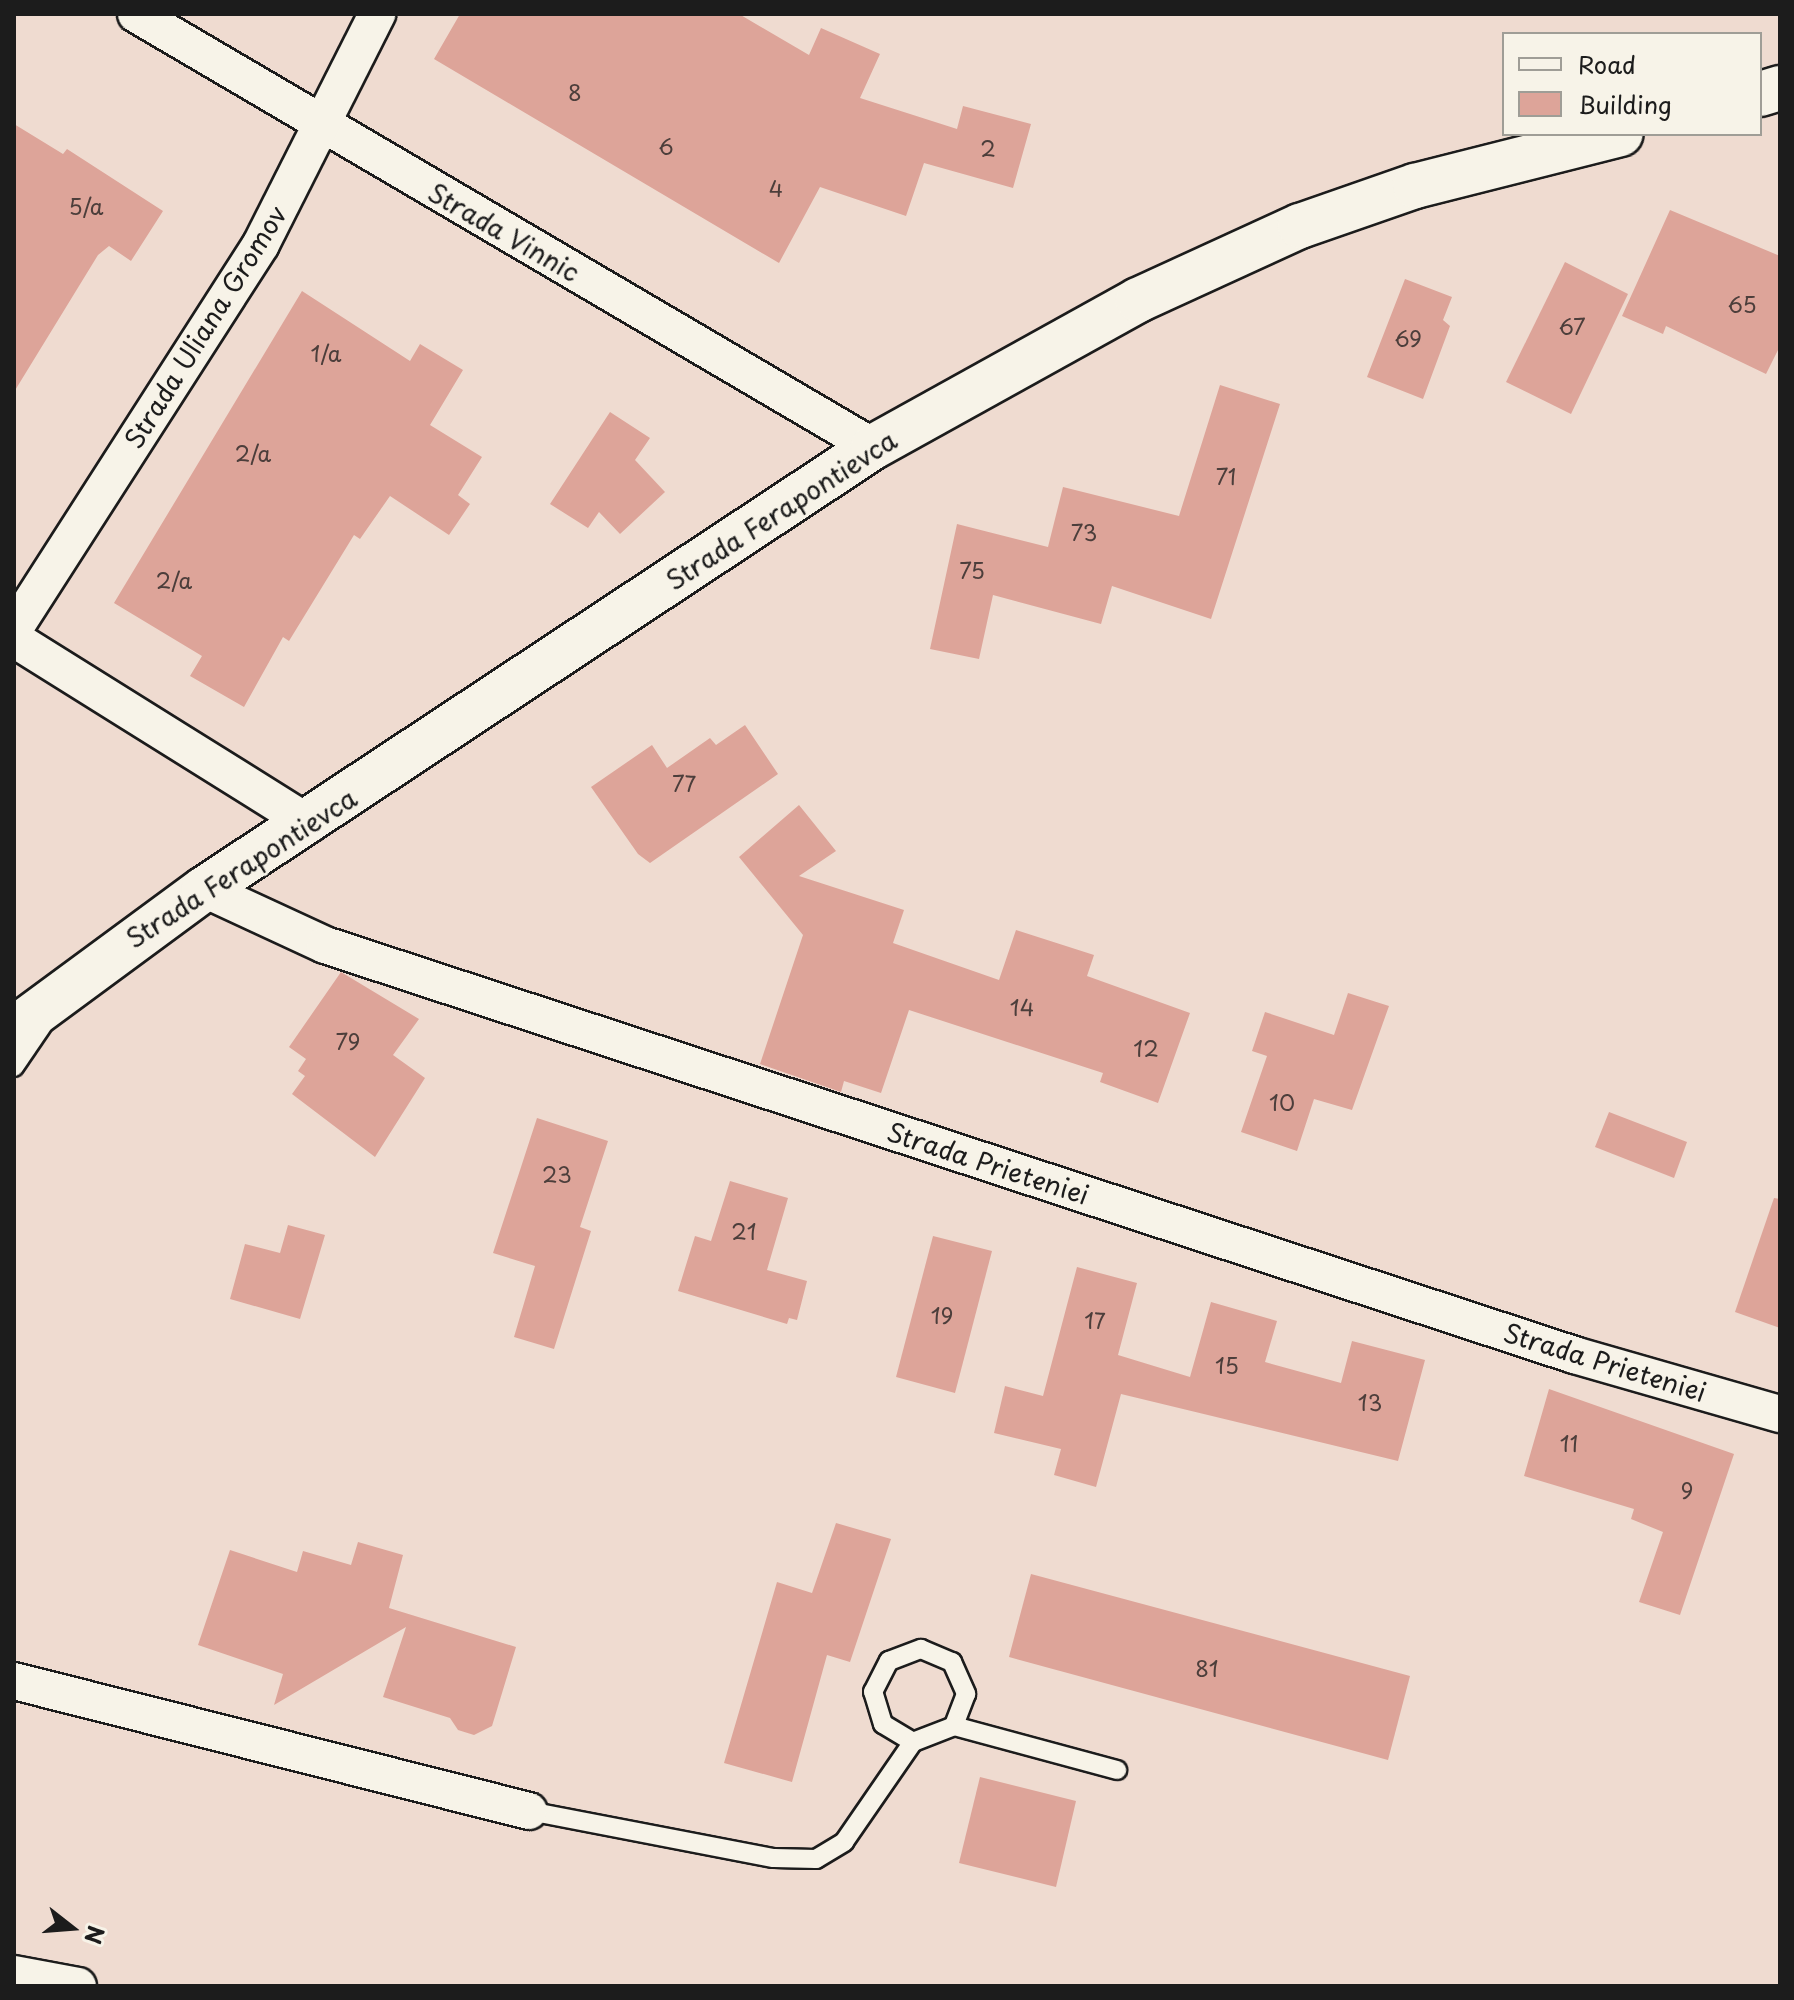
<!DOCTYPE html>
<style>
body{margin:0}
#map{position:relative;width:1794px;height:2000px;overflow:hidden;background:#efdbd0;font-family:"Playpen Sans",sans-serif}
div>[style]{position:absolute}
.building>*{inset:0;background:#dda499}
.roads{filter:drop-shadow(2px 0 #1c1c1c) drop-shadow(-2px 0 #1c1c1c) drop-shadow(0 2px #1c1c1c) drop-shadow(0 -2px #1c1c1c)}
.service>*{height:18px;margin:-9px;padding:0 9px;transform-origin:9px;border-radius:9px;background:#f7f3e8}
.minor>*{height:36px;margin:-18px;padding:0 18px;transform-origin:18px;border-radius:18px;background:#f7f3e8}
.secondary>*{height:44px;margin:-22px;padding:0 22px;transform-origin:22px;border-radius:22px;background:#f7f3e8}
span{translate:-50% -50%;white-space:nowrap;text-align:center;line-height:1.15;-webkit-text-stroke:6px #f7f3e8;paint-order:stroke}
.number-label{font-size:22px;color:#4c3e3b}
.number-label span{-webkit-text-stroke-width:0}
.street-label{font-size:26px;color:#1c1c1c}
.frame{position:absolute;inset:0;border:16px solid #1c1c1c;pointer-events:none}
.legend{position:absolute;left:1502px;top:32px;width:260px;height:104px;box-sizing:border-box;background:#f7f3e8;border:2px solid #9f9d96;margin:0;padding:10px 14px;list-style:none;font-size:24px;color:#1c1c1c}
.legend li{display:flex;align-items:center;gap:16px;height:40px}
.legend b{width:40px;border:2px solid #9f9d96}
.north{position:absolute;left:32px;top:1888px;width:80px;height:80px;-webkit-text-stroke:6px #f7f3e8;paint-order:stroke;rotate:107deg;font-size:22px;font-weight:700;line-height:32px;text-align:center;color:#1c1c1c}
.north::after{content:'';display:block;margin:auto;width:28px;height:36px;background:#1c1c1c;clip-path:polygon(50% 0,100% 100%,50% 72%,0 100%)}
</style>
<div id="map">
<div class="building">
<div style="clip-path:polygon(460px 14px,739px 14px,809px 55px,821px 28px,880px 54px,860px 98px,957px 129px,963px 106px,1031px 124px,1013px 188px,924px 163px,906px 216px,820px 187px,779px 263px,434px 59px)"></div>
<div style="clip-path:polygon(14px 124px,63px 154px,67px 149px,163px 211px,131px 261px,109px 246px,98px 255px,14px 392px)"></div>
<div style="clip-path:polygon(1670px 210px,1780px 256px,1780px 346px,1766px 374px,1666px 326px,1663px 334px,1622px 316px)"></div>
<div style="clip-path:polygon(1565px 262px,1628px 294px,1571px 414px,1506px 382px)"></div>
<div style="clip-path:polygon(1405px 279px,1452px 297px,1443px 320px,1450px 326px,1423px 399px,1367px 377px)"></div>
<div style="clip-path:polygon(302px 291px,410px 361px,420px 344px,463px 370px,430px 425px,482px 457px,458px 495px,470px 504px,449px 535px,390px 496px,360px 539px,354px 535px,289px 641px,283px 637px,244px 707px,190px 676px,202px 656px,114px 603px)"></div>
<div style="clip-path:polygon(1220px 385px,1280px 404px,1211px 619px,1112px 586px,1101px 624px,993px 595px,979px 659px,930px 649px,957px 524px,1048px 547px,1063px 487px,1179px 516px)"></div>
<div style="clip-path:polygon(610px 412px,650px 438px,635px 460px,665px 492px,620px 534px,599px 512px,588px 528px,550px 504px)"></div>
<div style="clip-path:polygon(745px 725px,778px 774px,650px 863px,638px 854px,591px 787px,652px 745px,667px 768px,710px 738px,716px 745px)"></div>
<div style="clip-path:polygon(799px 805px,836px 851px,799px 876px,904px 910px,893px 943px,999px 980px,1016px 930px,1094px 955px,1087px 976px,1190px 1013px,1158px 1103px,1100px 1082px,1103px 1073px,909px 1010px,881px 1093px,844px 1081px,841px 1092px,760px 1064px,803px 935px,739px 857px)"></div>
<div style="clip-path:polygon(341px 972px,419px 1019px,393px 1055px,425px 1078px,375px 1157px,292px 1094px,305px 1076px,298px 1071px,306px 1059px,289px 1047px)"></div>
<div style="clip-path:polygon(1348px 993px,1389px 1006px,1352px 1110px,1314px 1099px,1297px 1151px,1241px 1132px,1267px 1056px,1252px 1051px,1265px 1012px,1334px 1035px)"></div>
<div style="clip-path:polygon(1609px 1112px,1687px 1142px,1674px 1178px,1595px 1147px)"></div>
<div style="clip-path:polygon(537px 1118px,608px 1141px,580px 1227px,591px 1231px,554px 1349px,514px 1337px,535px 1266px,493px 1253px)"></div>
<div style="clip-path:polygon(730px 1181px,788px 1198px,767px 1270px,807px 1281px,797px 1320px,789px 1318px,787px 1324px,678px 1291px,695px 1236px,711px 1241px)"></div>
<div style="clip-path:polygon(1774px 1198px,1780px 1199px,1780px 1328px,1735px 1312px)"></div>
<div style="clip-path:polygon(288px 1225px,325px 1235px,300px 1319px,230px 1299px,245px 1244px,280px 1253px)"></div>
<div style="clip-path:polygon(933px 1236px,992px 1251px,955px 1393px,896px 1377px)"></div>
<div style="clip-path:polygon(1077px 1267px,1137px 1283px,1118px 1355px,1190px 1377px,1211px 1302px,1277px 1321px,1265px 1362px,1341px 1383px,1352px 1341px,1425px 1360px,1398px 1461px,1121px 1394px,1096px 1487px,1054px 1475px,1061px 1449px,994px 1433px,1005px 1386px,1043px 1396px)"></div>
<div style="clip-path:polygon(1549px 1389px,1734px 1454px,1680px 1615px,1639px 1602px,1663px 1532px,1631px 1519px,1634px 1509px,1524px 1476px)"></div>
<div style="clip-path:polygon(836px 1523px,891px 1539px,850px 1662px,827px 1655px,792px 1782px,724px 1763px,777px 1582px,812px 1593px)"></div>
<div style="clip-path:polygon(358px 1542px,403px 1555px,389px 1608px,516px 1647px,492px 1726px,474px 1735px,458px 1730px,450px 1718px,383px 1697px,406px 1627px,274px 1705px,283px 1674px,198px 1645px,230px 1550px,297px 1572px,303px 1551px,351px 1565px)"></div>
<div style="clip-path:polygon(1031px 1574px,1410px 1676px,1388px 1760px,1009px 1657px)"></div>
<div style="clip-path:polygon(980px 1777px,1076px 1801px,1056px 1887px,959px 1863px)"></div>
</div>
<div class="roads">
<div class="service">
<div style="left:14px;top:1067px;width:50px;rotate:-55.7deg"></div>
<div style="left:913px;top:1742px;width:35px;rotate:-149deg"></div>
<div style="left:883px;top:1724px;width:34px;rotate:-107deg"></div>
<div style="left:873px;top:1692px;width:35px;rotate:-63deg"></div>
<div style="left:889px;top:1661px;width:34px;rotate:-21deg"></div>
<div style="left:921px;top:1649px;width:34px;rotate:23deg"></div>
<div style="left:952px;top:1662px;width:35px;rotate:66deg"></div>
<div style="left:966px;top:1694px;width:34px;rotate:111deg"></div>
<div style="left:529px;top:1811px;width:249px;rotate:10.9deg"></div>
<div style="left:774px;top:1858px;width:42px;rotate:1.4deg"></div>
<div style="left:816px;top:1859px;width:33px;rotate:-31deg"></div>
<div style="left:844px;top:1842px;width:121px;rotate:-55.4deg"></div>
<div style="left:913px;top:1742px;width:44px;rotate:-21.3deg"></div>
<div style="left:954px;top:1726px;width:169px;rotate:15.1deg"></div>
</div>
<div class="minor">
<div style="left:136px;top:14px;width:855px;rotate:30.43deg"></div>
<div style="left:14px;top:629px;width:457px;rotate:-57.3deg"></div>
<div style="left:261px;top:244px;width:258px;rotate:-63.2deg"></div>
<div style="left:14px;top:639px;width:349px;rotate:32deg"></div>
<div style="left:204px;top:889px;width:133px;rotate:24.8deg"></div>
<div style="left:325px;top:945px;width:1315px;rotate:18.17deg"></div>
<div style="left:1574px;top:1355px;width:214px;rotate:16deg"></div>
<div style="left:14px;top:1681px;width:531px;rotate:14.17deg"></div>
<div style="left:14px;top:1974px;width:65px;rotate:10.6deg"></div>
</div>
<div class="secondary">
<div style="left:1760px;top:94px;width:21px;rotate:-17deg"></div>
<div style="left:14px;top:1029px;width:236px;rotate:-36.4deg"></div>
<div style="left:204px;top:889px;width:802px;rotate:-33.45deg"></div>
<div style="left:873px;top:447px;width:303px;rotate:-29deg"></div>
<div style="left:1138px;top:300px;width:178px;rotate:-24.6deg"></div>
<div style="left:1300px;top:226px;width:122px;rotate:-19.2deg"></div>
<div style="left:1415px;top:186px;width:212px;rotate:-14.2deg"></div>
</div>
</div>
<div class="number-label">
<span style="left:575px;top:92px">8</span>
<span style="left:666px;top:146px">6</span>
<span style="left:988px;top:148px">2</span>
<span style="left:776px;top:188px">4</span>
<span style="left:86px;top:206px">5/a</span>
<span style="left:1742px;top:304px">65</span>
<span style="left:1572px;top:326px">67</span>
<span style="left:1408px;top:338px">69</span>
<span style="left:326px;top:353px">1/a</span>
<span style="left:253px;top:453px">2/a</span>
<span style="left:1226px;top:476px">71</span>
<span style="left:1084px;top:532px">73</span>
<span style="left:972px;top:570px">75</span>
<span style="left:174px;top:580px">2/a</span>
<span style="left:684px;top:783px">77</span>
<span style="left:1022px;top:1007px">14</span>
<span style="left:348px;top:1041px">79</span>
<span style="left:1146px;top:1048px">12</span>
<span style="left:1282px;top:1102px">10</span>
<span style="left:557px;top:1174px">23</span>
<span style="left:744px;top:1231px">21</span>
<span style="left:942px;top:1315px">19</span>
<span style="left:1095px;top:1320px">17</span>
<span style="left:1227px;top:1365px">15</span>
<span style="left:1370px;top:1402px">13</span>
<span style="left:1569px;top:1443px">11</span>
<span style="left:1687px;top:1490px">9</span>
<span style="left:1207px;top:1668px">81</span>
</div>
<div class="street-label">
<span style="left:504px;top:232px;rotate:30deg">Strada Vinnic</span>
<span style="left:205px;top:327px;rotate:-58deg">Strada Uliana Gromov</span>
<span style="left:781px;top:510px;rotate:-33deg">Strada Ferapontievca</span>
<span style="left:241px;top:868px;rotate:-33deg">Strada Ferapontievca</span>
<span style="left:988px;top:1163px;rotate:18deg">Strada Prieteniei</span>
<span style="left:1605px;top:1362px;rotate:17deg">Strada Prieteniei</span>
</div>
<div class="frame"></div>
<ul class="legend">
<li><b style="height:10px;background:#f7f3e8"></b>Road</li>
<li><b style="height:22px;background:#dda499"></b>Building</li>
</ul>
<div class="north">N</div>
</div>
